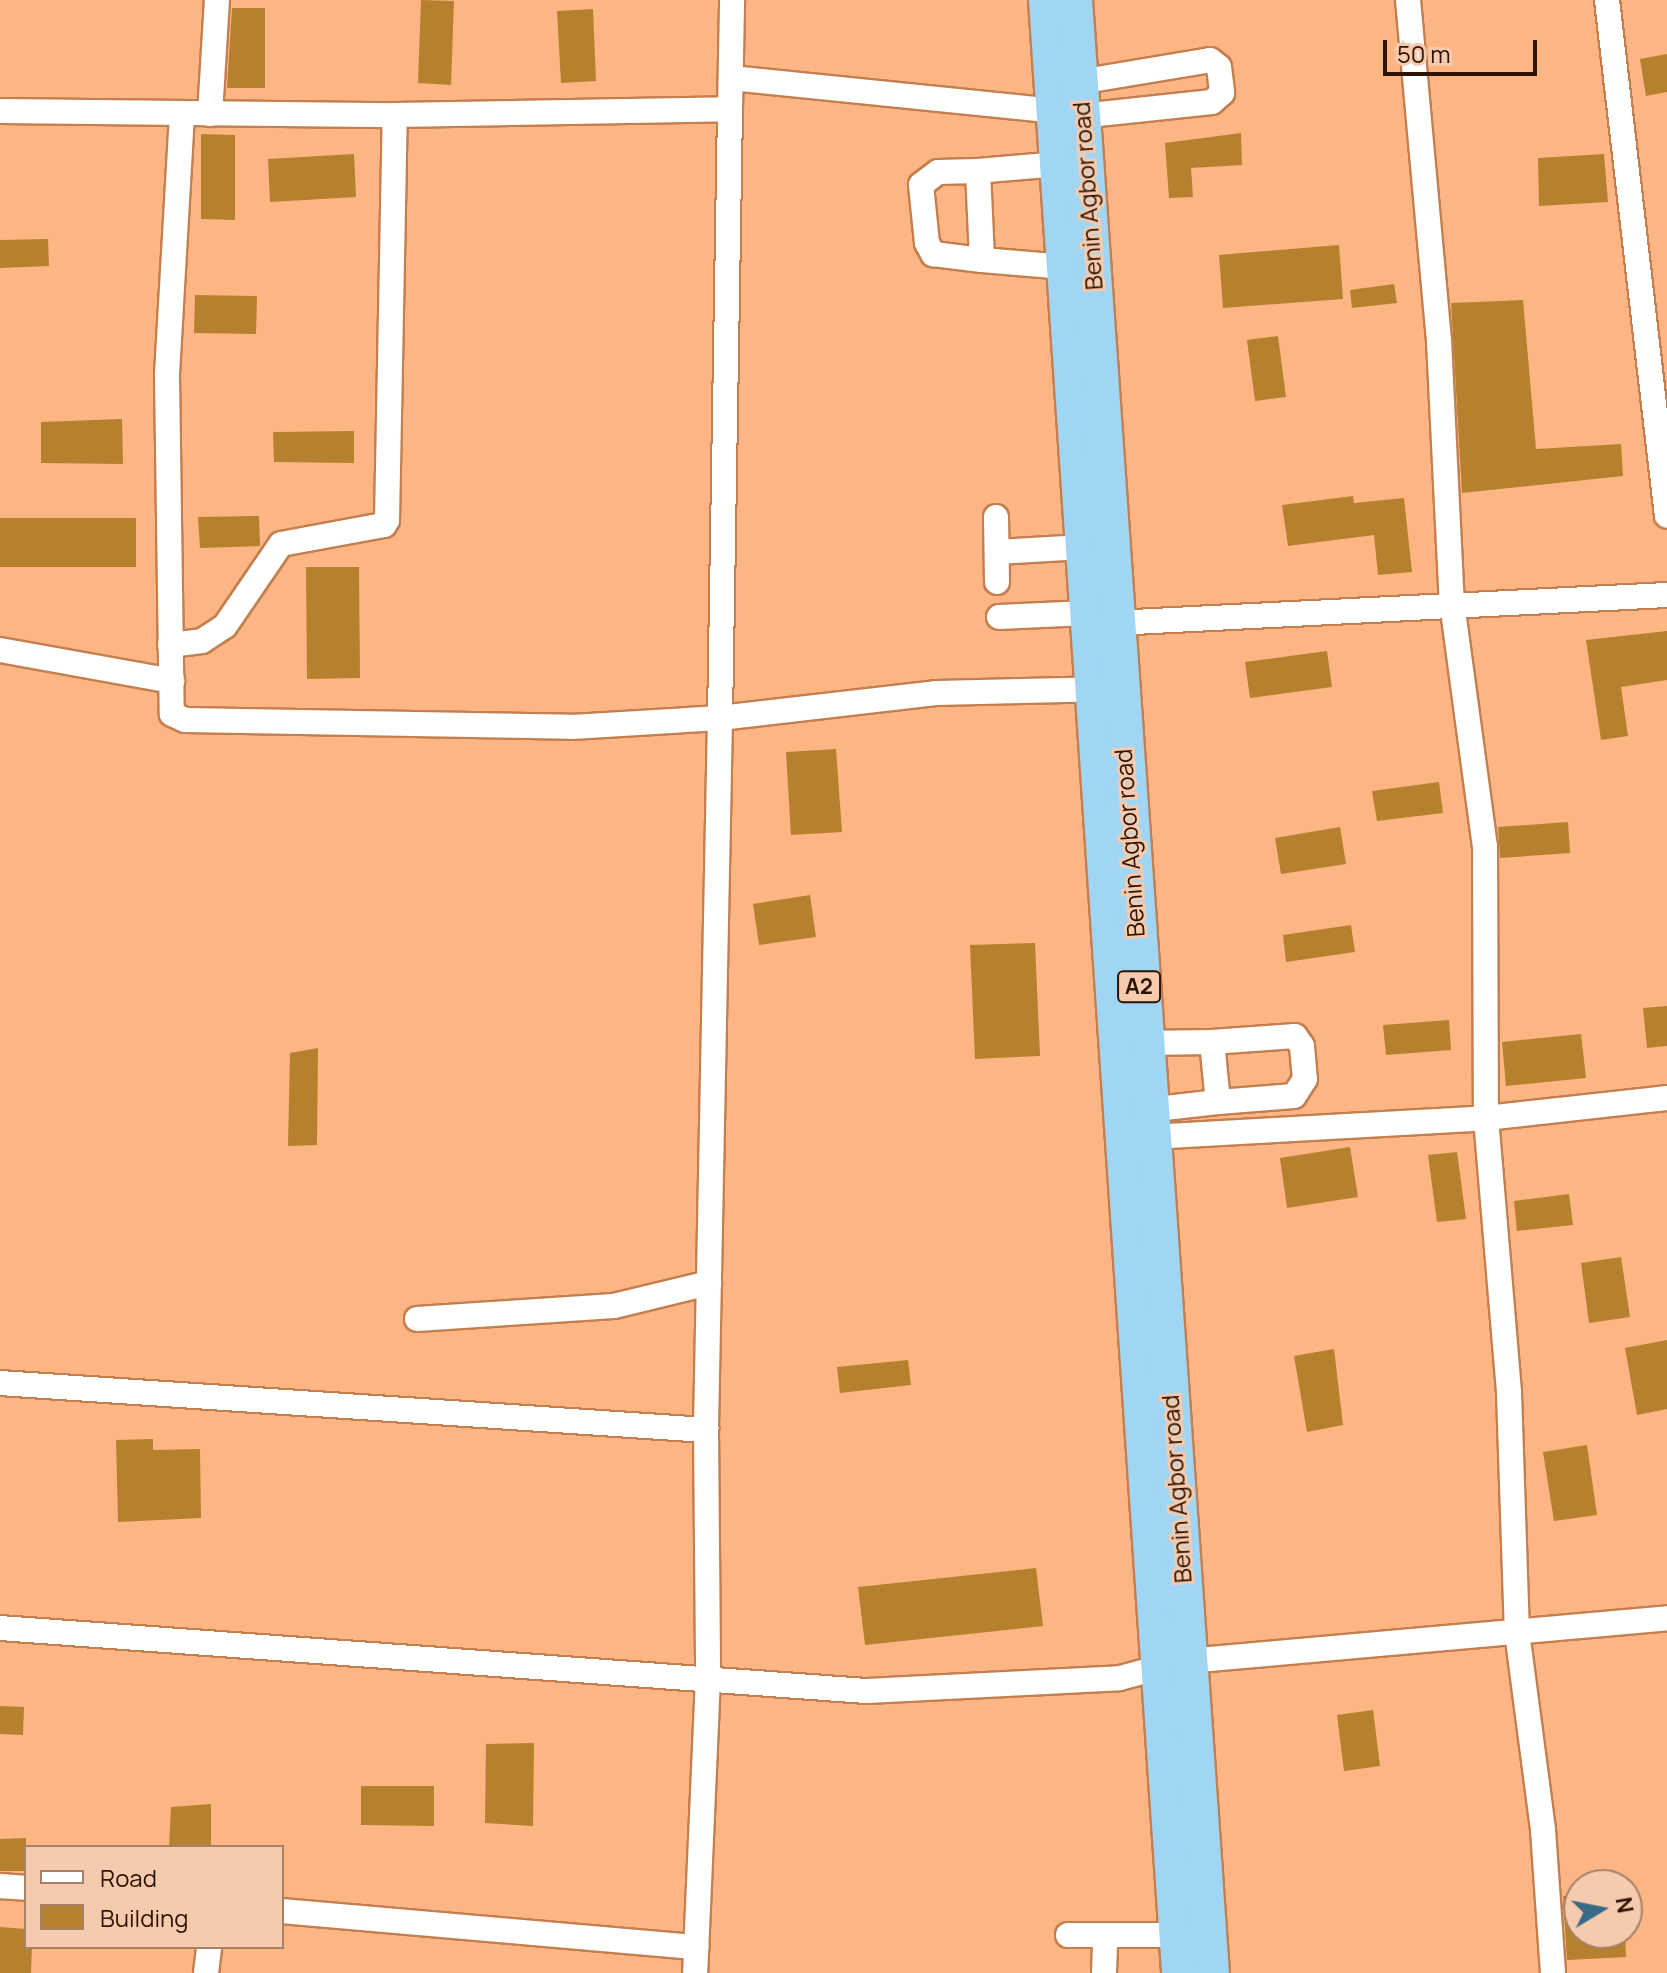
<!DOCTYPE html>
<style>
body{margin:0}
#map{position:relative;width:1667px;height:1973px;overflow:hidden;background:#fdb584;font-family:Manrope,sans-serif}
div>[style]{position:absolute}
.building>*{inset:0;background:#b6812e}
.roads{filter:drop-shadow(2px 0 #c37f4f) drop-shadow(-2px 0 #c37f4f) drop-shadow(0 2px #c37f4f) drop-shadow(0 -2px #c37f4f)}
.minor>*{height:24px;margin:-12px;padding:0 12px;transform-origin:12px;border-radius:12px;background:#fff}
.highway>*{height:36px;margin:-18px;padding:0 18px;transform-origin:18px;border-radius:18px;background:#a1d5f4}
span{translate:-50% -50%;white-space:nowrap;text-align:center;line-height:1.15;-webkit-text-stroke:6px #f6caad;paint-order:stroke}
.shield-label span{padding:2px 6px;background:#f6caad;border:2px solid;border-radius:6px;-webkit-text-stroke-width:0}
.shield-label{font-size:22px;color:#2d1301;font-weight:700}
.street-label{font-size:24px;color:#2d1301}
.legend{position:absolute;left:24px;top:1845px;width:260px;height:104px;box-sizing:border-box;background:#f6caad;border:2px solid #a68168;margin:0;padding:10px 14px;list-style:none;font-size:24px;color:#2d1301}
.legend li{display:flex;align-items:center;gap:16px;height:40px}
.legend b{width:40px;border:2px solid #a68168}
.north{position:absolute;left:1563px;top:1869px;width:80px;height:80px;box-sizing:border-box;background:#f6caad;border:2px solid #a68168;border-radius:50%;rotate:80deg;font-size:22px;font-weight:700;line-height:32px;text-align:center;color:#2d1301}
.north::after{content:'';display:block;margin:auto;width:28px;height:36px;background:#376b88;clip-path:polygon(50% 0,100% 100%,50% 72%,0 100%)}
.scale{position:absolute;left:1383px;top:40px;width:154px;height:36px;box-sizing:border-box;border:4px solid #2d1301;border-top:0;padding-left:10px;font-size:24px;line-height:28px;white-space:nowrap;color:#2d1301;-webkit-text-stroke:6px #f6caad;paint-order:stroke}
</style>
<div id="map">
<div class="building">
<div style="clip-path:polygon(421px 0,454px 1px,451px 85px,418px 83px)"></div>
<div style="clip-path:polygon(232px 8px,265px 8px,265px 88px,227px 88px)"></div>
<div style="clip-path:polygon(593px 9px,596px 81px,561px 83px,557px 11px)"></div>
<div style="clip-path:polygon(1667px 54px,1667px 92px,1646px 96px,1640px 59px)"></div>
<div style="clip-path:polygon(1241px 133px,1242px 165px,1191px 168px,1193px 197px,1169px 198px,1165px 143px)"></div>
<div style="clip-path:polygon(201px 134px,235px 135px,235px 220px,201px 219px)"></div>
<div style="clip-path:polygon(354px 154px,356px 197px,270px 202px,268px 159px)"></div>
<div style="clip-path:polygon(1604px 154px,1608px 202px,1539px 206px,1538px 158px)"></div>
<div style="clip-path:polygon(48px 239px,49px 266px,0 268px,0 240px)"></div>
<div style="clip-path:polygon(1339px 245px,1343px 299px,1223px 308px,1219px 255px)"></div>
<div style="clip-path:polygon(1394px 284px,1397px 303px,1352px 308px,1350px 290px)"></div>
<div style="clip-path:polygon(195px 295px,257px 296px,256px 334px,194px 333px)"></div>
<div style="clip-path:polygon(1523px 300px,1536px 449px,1621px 444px,1623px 476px,1462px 493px,1451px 303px)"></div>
<div style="clip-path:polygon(1278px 336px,1286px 397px,1255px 401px,1247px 340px)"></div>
<div style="clip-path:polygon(122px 419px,123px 464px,41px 463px,41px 422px)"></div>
<div style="clip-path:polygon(354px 431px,354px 463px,274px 462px,273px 432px)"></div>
<div style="clip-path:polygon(1353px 496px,1354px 503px,1404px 498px,1412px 572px,1378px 575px,1374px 535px,1288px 546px,1282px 505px)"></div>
<div style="clip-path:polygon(259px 516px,260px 546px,200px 548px,198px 517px)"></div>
<div style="clip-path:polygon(0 518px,136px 518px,136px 567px,0 567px)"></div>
<div style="clip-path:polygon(306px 567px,359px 567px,360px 678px,307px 679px)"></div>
<div style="clip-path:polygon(1667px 631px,1667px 680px,1621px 687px,1628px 736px,1601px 740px,1586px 640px)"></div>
<div style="clip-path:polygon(1327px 651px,1332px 687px,1250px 698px,1245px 662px)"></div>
<div style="clip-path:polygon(836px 749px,842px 832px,791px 835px,786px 752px)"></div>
<div style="clip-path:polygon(1439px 782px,1443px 813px,1377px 821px,1372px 791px)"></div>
<div style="clip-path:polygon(1568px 822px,1570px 853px,1500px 858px,1498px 827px)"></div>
<div style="clip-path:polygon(1340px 827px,1346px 864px,1281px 874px,1275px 838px)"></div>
<div style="clip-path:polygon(810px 895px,816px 937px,759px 945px,753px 904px)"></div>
<div style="clip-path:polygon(1351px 925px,1355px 952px,1286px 962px,1283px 935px)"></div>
<div style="clip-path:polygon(1035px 943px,1040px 1056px,975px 1059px,970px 945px)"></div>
<div style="clip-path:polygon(1667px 1006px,1667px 1046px,1647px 1048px,1643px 1008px)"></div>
<div style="clip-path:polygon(1449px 1020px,1451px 1050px,1386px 1055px,1383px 1025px)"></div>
<div style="clip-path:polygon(1581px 1034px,1586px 1078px,1506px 1086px,1502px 1042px)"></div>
<div style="clip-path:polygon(318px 1048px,317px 1145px,288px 1146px,290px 1053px)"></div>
<div style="clip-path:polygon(1350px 1147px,1358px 1197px,1287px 1208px,1280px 1158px)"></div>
<div style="clip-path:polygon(1457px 1152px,1466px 1219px,1437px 1222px,1428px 1155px)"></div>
<div style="clip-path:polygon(1569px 1194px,1573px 1225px,1517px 1231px,1514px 1201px)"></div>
<div style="clip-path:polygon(1621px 1257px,1630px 1317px,1589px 1323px,1581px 1263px)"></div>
<div style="clip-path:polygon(1667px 1340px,1667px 1409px,1637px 1415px,1625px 1348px)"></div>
<div style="clip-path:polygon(1334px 1349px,1343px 1425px,1307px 1432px,1294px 1356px)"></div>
<div style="clip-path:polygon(908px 1360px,911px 1385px,840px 1393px,837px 1367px)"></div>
<div style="clip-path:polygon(153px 1439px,153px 1450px,200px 1449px,201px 1518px,118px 1522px,116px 1440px)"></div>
<div style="clip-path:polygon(1587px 1445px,1597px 1515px,1554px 1521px,1543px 1452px)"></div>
<div style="clip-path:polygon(1036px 1568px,1043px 1626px,865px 1645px,858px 1587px)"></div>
<div style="clip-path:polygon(0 1706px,24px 1707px,23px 1735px,0 1734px)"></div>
<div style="clip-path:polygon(1373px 1710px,1380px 1766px,1344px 1771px,1337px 1715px)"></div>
<div style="clip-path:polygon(534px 1743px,533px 1826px,485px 1823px,486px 1744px)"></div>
<div style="clip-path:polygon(361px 1786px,434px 1786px,434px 1826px,361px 1825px)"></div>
<div style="clip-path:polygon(211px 1804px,211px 1847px,169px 1847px,171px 1807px)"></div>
<div style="clip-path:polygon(26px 1838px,26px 1871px,0 1871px,0 1839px)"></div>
<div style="clip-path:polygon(1579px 1895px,1579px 1933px,1625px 1933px,1626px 1957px,1567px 1960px,1563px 1896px)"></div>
<div style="clip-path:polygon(0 1927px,26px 1929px,26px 1947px,32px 1947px,31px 1973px,0 1973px)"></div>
</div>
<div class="roads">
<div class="minor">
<div style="left:1408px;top:0;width:342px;rotate:84.8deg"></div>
<div style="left:1439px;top:341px;width:262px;rotate:87.2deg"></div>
<div style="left:1452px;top:603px;width:245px;rotate:82.3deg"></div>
<div style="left:1485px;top:846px;width:272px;rotate:89.8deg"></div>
<div style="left:1486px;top:1118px;width:276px;rotate:85.2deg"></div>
<div style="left:1509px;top:1393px;width:239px;rotate:88.1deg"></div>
<div style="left:1517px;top:1632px;width:200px;rotate:82.5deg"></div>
<div style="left:1543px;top:1830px;width:143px;rotate:86deg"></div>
<div style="left:1607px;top:0;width:519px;rotate:83.37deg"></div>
<div style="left:731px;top:78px;width:326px;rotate:5.8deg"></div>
<div style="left:1079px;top:82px;width:133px;rotate:-9.5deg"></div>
<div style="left:1210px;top:60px;width:11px;rotate:38deg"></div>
<div style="left:1219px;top:67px;width:26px;rotate:83deg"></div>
<div style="left:1222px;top:93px;width:13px;rotate:138deg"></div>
<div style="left:1212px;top:102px;width:131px;rotate:173.9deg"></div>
<div style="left:730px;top:109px;width:609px;rotate:90.94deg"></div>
<div style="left:720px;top:718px;width:217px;rotate:-6.6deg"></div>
<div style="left:936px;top:693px;width:172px;rotate:-1.3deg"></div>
<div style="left:0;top:111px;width:395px;rotate:0.6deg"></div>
<div style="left:395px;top:115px;width:335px;rotate:-1deg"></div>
<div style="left:730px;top:109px;width:109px;rotate:-88.9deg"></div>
<div style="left:182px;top:114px;width:261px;rotate:93.3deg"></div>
<div style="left:167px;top:375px;width:339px;rotate:89.2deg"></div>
<div style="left:172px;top:714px;width:14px;rotate:25deg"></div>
<div style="left:185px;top:720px;width:387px;rotate:1deg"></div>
<div style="left:572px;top:727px;width:148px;rotate:-3.5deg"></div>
<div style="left:720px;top:718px;width:712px;rotate:91.13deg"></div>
<div style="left:706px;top:1430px;width:248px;rotate:89.5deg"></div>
<div style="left:708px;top:1678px;width:295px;rotate:92.5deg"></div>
<div style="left:210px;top:114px;width:114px;rotate:-86.5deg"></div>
<div style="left:1059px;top:164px;width:81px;rotate:175.1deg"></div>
<div style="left:978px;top:171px;width:89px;rotate:87.4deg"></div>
<div style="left:982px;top:260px;width:83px;rotate:4.8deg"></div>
<div style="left:978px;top:171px;width:40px;rotate:178.6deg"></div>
<div style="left:938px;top:172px;width:21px;rotate:143deg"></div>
<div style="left:921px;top:185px;width:58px;rotate:84.1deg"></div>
<div style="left:927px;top:243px;width:13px;rotate:61deg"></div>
<div style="left:933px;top:254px;width:49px;rotate:7deg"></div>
<div style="left:996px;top:517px;width:65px;rotate:89.1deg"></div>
<div style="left:997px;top:552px;width:86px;rotate:-3.3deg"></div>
<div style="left:999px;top:617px;width:88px;rotate:-2.6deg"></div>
<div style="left:1114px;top:623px;width:554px;rotate:-2.9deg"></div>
<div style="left:170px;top:645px;width:32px;rotate:-7deg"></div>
<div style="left:202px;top:641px;width:27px;rotate:-33deg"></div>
<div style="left:225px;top:626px;width:99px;rotate:-55.7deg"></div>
<div style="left:281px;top:544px;width:105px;rotate:-10.5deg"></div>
<div style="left:384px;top:525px;width:6px;rotate:-59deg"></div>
<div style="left:387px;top:520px;width:405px;rotate:-88.9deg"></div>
<div style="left:0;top:650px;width:175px;rotate:10.2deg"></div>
<div style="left:1212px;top:1042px;width:83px;rotate:-4.1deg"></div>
<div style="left:1295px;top:1036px;width:12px;rotate:55deg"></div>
<div style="left:1302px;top:1046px;width:33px;rotate:85deg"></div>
<div style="left:1305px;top:1079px;width:20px;rotate:123deg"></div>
<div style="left:1294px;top:1096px;width:76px;rotate:175.5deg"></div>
<div style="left:1143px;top:1043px;width:69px;rotate:-0.8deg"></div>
<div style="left:1212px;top:1042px;width:60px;rotate:84.3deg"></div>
<div style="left:1218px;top:1102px;width:70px;rotate:173.5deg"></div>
<div style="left:1150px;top:1137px;width:337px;rotate:-3.2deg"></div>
<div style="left:1486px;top:1118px;width:182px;rotate:-6.3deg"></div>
<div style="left:417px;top:1319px;width:197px;rotate:-3.8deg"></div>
<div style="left:614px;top:1306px;width:98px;rotate:-13.6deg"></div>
<div style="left:0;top:1383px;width:708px;rotate:3.81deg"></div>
<div style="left:0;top:1628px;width:869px;rotate:4.16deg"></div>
<div style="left:867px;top:1691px;width:253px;rotate:-2.9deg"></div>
<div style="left:1120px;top:1678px;width:39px;rotate:-15deg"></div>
<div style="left:1188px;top:1661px;width:481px;rotate:-5.1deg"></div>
<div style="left:0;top:1886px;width:26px;rotate:4deg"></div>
<div style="left:282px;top:1911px;width:416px;rotate:5deg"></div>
<div style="left:1068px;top:1935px;width:109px"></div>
<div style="left:206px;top:1973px;width:26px;rotate:-83deg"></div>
<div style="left:1104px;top:1973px;width:38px;rotate:-88deg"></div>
</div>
<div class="highway">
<div style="left:1047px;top:0;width:1977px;rotate:86.14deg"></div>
<div style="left:1074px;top:0;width:1978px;rotate:86.03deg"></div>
</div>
</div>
<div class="shield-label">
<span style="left:1139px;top:987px">A2</span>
</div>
<div class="street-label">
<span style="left:1087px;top:196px;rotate:-94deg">Benin Agbor road</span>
<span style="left:1129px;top:843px;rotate:-94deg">Benin Agbor road</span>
<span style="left:1176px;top:1489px;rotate:-94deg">Benin Agbor road</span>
</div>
<ul class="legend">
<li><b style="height:10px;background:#fff"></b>Road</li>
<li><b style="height:22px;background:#b6812e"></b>Building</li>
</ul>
<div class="north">N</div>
<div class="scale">50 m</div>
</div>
